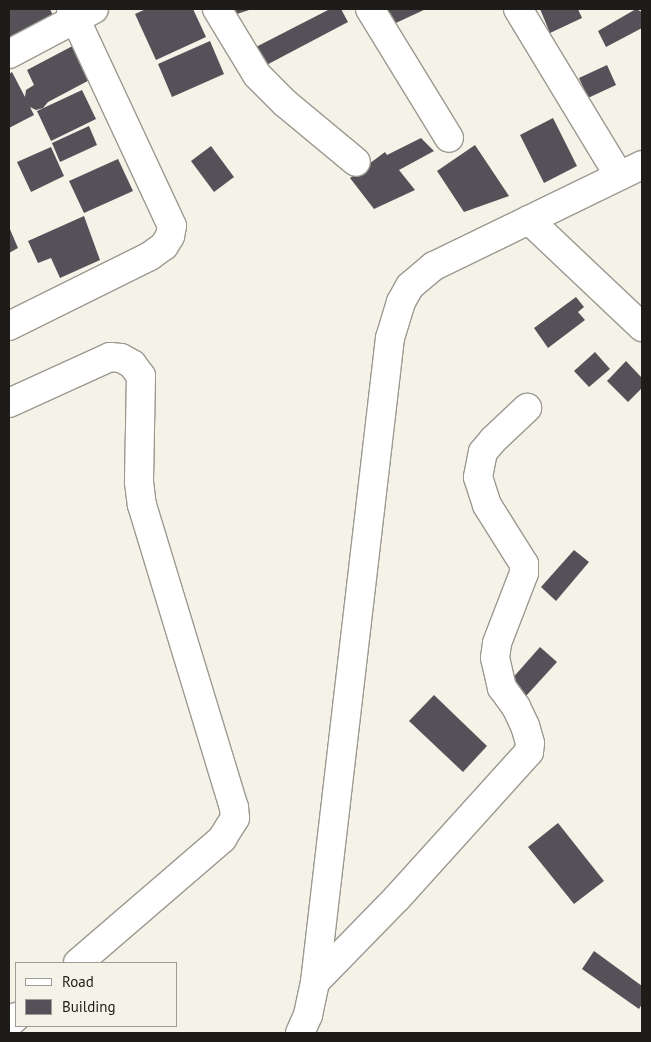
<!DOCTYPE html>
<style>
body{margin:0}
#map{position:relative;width:651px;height:1042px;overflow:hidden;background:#f5f2e8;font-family:"PT Sans",sans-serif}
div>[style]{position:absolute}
.building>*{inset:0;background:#555159}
.roads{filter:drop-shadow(1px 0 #9c9990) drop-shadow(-1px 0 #9c9990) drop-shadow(0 1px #9c9990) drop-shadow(0 -1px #9c9990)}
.minor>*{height:28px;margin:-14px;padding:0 14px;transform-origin:14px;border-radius:14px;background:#fff}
span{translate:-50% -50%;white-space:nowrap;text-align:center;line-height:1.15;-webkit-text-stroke:5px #f5f2e8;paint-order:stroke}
.frame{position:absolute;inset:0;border:10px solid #1d1c18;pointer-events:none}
.legend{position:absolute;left:15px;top:962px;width:162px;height:65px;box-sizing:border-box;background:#f5f2e8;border:1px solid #9f9c95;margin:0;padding:6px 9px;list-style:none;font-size:15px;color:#1d1c18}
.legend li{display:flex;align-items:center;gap:10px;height:25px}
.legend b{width:25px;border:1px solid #9f9c95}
</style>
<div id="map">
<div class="building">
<div style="clip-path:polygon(9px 9px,50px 9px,55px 20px,9px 40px)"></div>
<div style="clip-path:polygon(146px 9px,193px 9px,206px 37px,156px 60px,135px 14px)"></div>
<div style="clip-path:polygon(221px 9px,252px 9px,225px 18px)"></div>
<div style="clip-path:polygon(330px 9px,341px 9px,348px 22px,257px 70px,248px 51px)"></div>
<div style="clip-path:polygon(376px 9px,426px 9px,385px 28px)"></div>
<div style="clip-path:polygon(540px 9px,578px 9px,582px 18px,550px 33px)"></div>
<div style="clip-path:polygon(636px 9px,642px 12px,642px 28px,606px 47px,598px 31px)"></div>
<div style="clip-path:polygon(82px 41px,99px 75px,48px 102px,43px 108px,36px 110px,30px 107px,34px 115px,9px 128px,9px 74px,12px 72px,25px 97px,26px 90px,34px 85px,27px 70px)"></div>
<div style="clip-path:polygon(210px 41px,224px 74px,172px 97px,158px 64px)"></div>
<div style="clip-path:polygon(607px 65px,616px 85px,588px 98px,579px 78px)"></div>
<div style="clip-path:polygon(82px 90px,96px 119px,51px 141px,37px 111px)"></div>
<div style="clip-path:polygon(553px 118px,577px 166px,544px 183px,520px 135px)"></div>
<div style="clip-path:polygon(89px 126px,97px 145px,60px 162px,52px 143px)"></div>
<div style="clip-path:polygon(421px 138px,434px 151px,399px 170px,415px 190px,374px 209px,350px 178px,385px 152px,387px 155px)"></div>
<div style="clip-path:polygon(475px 145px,509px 196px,464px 212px,437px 171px)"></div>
<div style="clip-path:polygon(211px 146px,234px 177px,214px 192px,191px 161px)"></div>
<div style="clip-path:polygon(51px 147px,64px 176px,31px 192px,17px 162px)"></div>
<div style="clip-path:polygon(118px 159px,133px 191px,84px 213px,69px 181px)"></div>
<div style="clip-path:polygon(84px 216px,100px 260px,60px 278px,51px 258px,38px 263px,28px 241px)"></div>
<div style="clip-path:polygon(9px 227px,18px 248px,9px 253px)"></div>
<div style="clip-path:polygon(576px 297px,584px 307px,578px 312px,585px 320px,548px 348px,534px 328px)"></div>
<div style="clip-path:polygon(595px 352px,610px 369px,589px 387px,574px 371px)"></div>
<div style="clip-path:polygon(626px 361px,642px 378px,642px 388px,628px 402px,607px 381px)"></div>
<div style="clip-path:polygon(574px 550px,589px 562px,556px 601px,541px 587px)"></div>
<div style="clip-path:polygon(540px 647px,557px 662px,526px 696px,510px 681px)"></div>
<div style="clip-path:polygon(434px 695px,487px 746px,463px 772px,409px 721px)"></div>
<div style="clip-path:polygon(558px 823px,604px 881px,574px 904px,528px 847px)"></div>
<div style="clip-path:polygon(594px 951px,642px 986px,642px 1004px,639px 1009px,582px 969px)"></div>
</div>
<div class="roads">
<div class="minor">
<div style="left:217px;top:9px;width:77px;rotate:58.8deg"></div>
<div style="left:257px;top:75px;width:40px;rotate:45deg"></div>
<div style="left:285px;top:103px;width:92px;rotate:39.7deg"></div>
<div style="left:370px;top:9px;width:151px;rotate:58.5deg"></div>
<div style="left:518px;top:9px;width:195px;rotate:58.8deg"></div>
<div style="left:9px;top:54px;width:96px;rotate:-27.9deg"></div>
<div style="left:529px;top:220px;width:156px;rotate:43.4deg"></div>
<div style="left:9px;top:326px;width:157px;rotate:-26.4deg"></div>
<div style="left:150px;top:256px;width:17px;rotate:-36deg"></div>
<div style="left:164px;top:246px;width:12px;rotate:-59deg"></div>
<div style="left:170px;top:236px;width:10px;rotate:-79deg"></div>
<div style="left:172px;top:226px;width:239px;rotate:-115deg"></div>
<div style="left:9px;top:403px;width:111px;rotate:-24.5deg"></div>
<div style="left:110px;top:357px;width:11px;rotate:5deg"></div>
<div style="left:121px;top:358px;width:13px;rotate:29deg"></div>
<div style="left:132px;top:364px;width:15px;rotate:53deg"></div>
<div style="left:141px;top:376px;width:106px;rotate:91.1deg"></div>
<div style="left:139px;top:482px;width:23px;rotate:83deg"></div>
<div style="left:142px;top:505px;width:316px;rotate:73.1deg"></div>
<div style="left:234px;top:807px;width:11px;rotate:85deg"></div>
<div style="left:235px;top:818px;width:25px;rotate:122deg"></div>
<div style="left:222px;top:839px;width:190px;rotate:139.3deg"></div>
<div style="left:315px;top:982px;width:117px;rotate:-45.7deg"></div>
<div style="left:397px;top:898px;width:197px;rotate:-47.9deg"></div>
<div style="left:529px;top:752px;width:9px;rotate:-84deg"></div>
<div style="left:530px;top:743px;width:18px;rotate:-106deg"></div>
<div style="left:525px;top:726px;width:21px;rotate:-115deg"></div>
<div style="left:516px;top:707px;width:24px;rotate:-126deg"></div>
<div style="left:502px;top:688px;width:31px;rotate:-103deg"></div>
<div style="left:495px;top:658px;width:15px;rotate:-82deg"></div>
<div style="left:497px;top:643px;width:75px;rotate:-68.9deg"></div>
<div style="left:524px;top:573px;width:9px;rotate:-90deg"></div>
<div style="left:524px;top:564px;width:70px;rotate:-122.1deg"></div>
<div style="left:487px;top:505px;width:29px;rotate:-108deg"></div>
<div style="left:478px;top:477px;width:25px;rotate:-79deg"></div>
<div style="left:483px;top:452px;width:16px;rotate:-50deg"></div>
<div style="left:493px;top:440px;width:47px;rotate:-43.3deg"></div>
<div style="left:9px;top:1023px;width:9px;rotate:-41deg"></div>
<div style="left:300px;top:1033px;width:20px;rotate:-66deg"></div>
<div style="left:308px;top:1015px;width:34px;rotate:-78deg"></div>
<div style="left:315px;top:982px;width:648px;rotate:-83.36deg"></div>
<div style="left:390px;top:338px;width:38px;rotate:-73deg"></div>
<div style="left:401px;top:302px;width:18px;rotate:-61deg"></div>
<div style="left:410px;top:286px;width:31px;rotate:-40deg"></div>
<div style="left:434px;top:266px;width:231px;rotate:-25.9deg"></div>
</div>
</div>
<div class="frame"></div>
<ul class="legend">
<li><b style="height:6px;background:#fff"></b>Road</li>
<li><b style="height:14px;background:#555159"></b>Building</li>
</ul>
</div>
